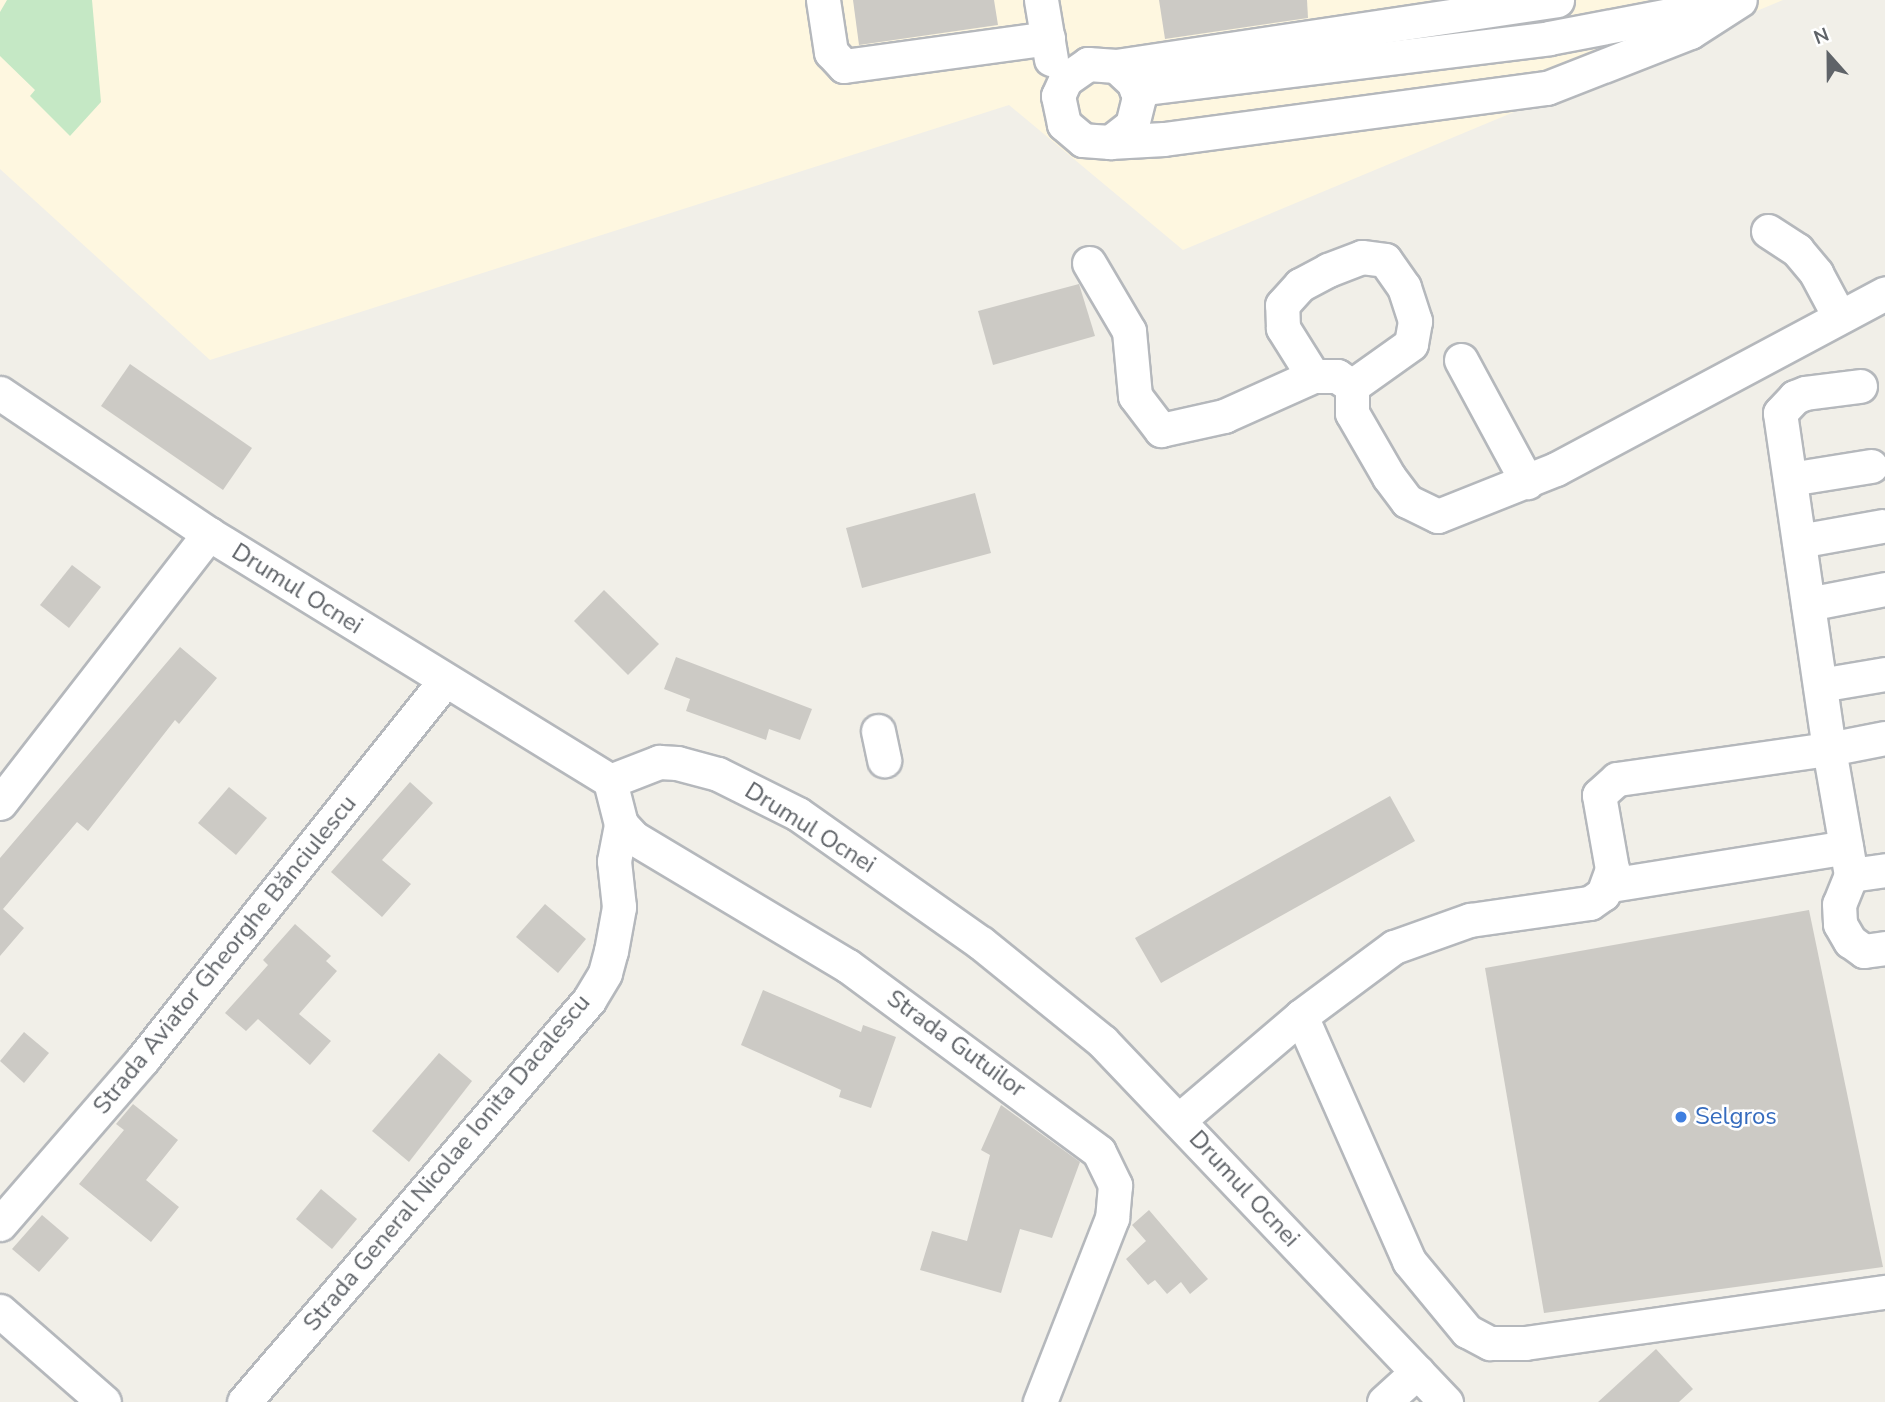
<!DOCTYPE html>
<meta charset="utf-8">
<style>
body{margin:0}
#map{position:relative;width:1885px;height:1402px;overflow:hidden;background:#f1efe8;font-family:"Nunito Sans",sans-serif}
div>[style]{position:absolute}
.commercial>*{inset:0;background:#fef7e0}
.green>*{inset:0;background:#c5e8c5}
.building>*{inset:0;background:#cccac5}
.roads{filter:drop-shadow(2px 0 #b5b8bc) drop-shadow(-2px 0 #b5b8bc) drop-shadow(0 2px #b5b8bc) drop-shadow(0 -2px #b5b8bc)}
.minor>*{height:33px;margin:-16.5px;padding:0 16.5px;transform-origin:16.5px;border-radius:16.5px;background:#fff}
.dots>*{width:19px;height:19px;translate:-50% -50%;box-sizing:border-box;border:4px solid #fff;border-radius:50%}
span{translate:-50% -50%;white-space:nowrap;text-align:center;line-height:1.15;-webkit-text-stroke:5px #fff;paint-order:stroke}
.street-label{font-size:24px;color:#5f6368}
.shop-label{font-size:24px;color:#366cbe}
.left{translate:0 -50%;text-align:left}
.north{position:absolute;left:1794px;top:21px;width:70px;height:70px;-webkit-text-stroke:5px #fff;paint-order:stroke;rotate:339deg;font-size:19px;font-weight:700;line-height:28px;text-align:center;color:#5f6368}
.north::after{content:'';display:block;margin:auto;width:24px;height:32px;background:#5f6368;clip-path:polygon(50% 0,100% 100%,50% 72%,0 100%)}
</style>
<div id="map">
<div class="commercial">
<div style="clip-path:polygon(0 0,1783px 0,1183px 250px,1009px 105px,210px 360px,0 169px)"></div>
</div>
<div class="green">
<div style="clip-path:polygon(7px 0,92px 0,101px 102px,70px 136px,30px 96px,35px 90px,0 56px,0 12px)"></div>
</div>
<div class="building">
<div style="clip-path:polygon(853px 0,994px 0,998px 25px,859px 45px)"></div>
<div style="clip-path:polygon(1159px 0,1307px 0,1308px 18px,1165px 39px)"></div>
<div style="clip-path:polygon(1079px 284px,1095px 336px,993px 365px,978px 311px)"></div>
<div style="clip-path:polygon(130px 364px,252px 448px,223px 490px,101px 406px)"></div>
<div style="clip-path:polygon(975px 493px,991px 553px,862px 588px,846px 528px)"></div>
<div style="clip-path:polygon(72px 565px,101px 587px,69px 628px,40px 605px)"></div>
<div style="clip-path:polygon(604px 590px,659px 644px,628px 675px,574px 621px)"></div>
<div style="clip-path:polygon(180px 647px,217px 678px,179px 724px,175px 720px,88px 831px,77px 822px,3px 909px,24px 928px,0 956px,0 858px)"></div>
<div style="clip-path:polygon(676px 657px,812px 709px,800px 740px,769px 729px,766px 740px,686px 711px,690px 699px,664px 689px)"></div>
<div style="clip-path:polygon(410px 782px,433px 803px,382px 860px,411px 884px,382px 917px,331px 872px)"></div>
<div style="clip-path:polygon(229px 787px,267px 818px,236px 855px,198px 823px)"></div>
<div style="clip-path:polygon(1390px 796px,1415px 841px,1161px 983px,1135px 938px)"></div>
<div style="clip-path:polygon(545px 904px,586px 939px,558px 973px,516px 937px)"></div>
<div style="clip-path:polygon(1809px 910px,1883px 1267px,1544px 1313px,1485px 968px)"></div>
<div style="clip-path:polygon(295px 924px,331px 956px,326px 961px,337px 971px,299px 1014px,331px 1041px,310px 1065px,258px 1019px,246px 1031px,225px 1013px,268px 965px,263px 960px)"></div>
<div style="clip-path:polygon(763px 990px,861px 1032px,863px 1025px,896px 1037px,871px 1108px,839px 1097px,841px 1090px,741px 1045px)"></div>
<div style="clip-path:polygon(24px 1032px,49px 1053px,24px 1083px,0 1061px)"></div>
<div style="clip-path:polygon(439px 1053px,472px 1081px,409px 1162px,372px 1131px)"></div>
<div style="clip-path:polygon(133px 1104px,178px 1140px,146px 1180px,179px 1207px,151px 1242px,79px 1184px,124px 1130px,116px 1124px)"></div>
<div style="clip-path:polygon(1001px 1105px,1080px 1162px,1052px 1238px,1020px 1229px,1001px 1293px,920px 1270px,932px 1231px,967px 1241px,990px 1155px,981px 1150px)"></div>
<div style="clip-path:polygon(321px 1189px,357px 1219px,332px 1249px,296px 1219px)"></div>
<div style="clip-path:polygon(1149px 1210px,1208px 1279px,1190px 1294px,1181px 1282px,1167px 1294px,1155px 1280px,1148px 1285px,1126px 1259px,1146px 1241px,1132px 1225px)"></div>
<div style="clip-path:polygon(42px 1215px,69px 1238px,39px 1272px,12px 1249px)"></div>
<div style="clip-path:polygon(1656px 1349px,1693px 1389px,1679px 1402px,1598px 1402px)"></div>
</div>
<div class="roads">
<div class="minor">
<div style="left:823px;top:0;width:53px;rotate:81.3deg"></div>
<div style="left:831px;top:52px;width:19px;rotate:47deg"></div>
<div style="left:844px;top:66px;width:206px;rotate:-7.8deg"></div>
<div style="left:1041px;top:0;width:60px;rotate:80.4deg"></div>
<div style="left:1116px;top:66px;width:25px;rotate:43deg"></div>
<div style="left:1134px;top:83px;width:15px;rotate:70deg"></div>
<div style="left:1139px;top:97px;width:29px;rotate:104deg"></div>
<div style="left:1132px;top:125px;width:28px;rotate:142deg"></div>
<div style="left:1110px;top:142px;width:27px;rotate:-176deg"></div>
<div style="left:1083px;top:140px;width:25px;rotate:-140deg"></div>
<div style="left:1064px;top:124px;width:29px;rotate:-102deg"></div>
<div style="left:1058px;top:96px;width:17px;rotate:-66deg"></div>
<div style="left:1065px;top:80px;width:28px;rotate:-35deg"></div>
<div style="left:1088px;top:64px;width:28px;rotate:4deg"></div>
<div style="left:1116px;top:66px;width:446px;rotate:-8.5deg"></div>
<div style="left:1136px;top:89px;width:416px;rotate:-7deg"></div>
<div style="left:1549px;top:38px;width:160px;rotate:-10.8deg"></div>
<div style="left:1110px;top:142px;width:54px;rotate:-3.2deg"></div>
<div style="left:1164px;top:139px;width:386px;rotate:-7.6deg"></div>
<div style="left:1547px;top:88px;width:154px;rotate:-21.4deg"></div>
<div style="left:1690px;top:32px;width:59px;rotate:-32.6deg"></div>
<div style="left:1768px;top:231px;width:35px;rotate:33deg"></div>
<div style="left:1797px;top:250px;width:30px;rotate:50deg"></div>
<div style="left:1816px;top:273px;width:49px;rotate:61.9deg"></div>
<div style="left:1089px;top:263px;width:79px;rotate:59.5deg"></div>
<div style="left:1129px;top:331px;width:65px;rotate:84.7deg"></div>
<div style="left:1135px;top:396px;width:43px;rotate:52.6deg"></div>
<div style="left:1161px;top:430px;width:65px;rotate:-12.5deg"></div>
<div style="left:1224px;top:416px;width:98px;rotate:-24.2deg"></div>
<div style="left:1313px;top:376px;width:24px"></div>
<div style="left:1337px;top:376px;width:18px;rotate:34deg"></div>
<div style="left:1352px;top:386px;width:27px;rotate:90deg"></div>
<div style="left:1352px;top:413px;width:74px;rotate:60deg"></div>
<div style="left:1389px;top:477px;width:30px;rotate:53deg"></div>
<div style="left:1407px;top:501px;width:34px;rotate:26deg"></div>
<div style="left:1438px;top:516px;width:127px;rotate:-21.7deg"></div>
<div style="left:1556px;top:469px;width:373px;rotate:-28.1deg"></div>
<div style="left:1461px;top:360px;width:139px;rotate:61.6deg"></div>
<div style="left:1313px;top:376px;width:57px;rotate:-122deg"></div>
<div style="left:1283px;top:328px;width:23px;rotate:-92deg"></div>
<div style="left:1282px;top:305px;width:27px;rotate:-48deg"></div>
<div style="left:1300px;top:285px;width:32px;rotate:-28deg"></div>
<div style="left:1328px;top:270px;width:36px;rotate:-21deg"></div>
<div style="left:1362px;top:257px;width:23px;rotate:7deg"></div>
<div style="left:1385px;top:260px;width:33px;rotate:55deg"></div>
<div style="left:1404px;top:287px;width:36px;rotate:72deg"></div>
<div style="left:1415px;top:321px;width:23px;rotate:100deg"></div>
<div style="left:1411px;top:344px;width:72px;rotate:144.6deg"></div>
<div style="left:1860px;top:386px;width:55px;rotate:172.7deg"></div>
<div style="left:1805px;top:393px;width:11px;rotate:158deg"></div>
<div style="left:1795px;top:397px;width:22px;rotate:133deg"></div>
<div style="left:1780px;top:413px;width:340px;rotate:81.7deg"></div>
<div style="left:1829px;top:749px;width:57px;rotate:-11.1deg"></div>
<div style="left:0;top:393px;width:252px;rotate:34deg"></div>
<div style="left:209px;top:534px;width:471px;rotate:31.6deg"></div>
<div style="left:610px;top:781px;width:53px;rotate:-21.2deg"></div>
<div style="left:659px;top:762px;width:18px;rotate:3deg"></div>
<div style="left:677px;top:763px;width:42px;rotate:15deg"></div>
<div style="left:718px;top:774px;width:89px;rotate:26.6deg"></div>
<div style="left:798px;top:814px;width:224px;rotate:35.2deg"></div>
<div style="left:981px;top:943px;width:156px;rotate:39deg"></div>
<div style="left:1102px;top:1041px;width:499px;rotate:46.4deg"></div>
<div style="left:1790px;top:479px;width:82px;rotate:-9.1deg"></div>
<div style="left:1799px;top:541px;width:84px;rotate:-10.2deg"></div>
<div style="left:1808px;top:604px;width:78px;rotate:-11deg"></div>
<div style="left:1820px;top:685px;width:66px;rotate:-9.6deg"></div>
<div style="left:878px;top:731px;width:30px;rotate:78deg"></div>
<div style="left:610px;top:781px;width:44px;rotate:75.7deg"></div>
<div style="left:621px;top:824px;width:19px;rotate:47deg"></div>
<div style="left:634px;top:838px;width:249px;rotate:30.9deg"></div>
<div style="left:848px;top:966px;width:312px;rotate:36.5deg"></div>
<div style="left:1099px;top:1152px;width:37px;rotate:64deg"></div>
<div style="left:1115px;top:1185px;width:33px;rotate:95deg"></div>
<div style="left:1112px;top:1218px;width:198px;rotate:111.4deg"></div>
<div style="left:0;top:803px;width:341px;rotate:-52.2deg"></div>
<div style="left:1851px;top:875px;width:31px;rotate:112deg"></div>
<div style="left:1839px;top:904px;width:20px;rotate:87deg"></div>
<div style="left:1840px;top:924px;width:20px;rotate:60deg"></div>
<div style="left:1850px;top:941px;width:17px;rotate:36deg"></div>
<div style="left:1864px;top:951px;width:21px;rotate:-8deg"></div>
<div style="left:1610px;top:885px;width:239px;rotate:-9.1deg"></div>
<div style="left:1301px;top:1016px;width:268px;rotate:66.2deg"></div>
<div style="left:1409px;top:1261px;width:91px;rotate:50.4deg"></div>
<div style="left:1467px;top:1331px;width:26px;rotate:28deg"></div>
<div style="left:1490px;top:1343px;width:35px"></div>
<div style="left:1525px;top:1343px;width:364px;rotate:-8.1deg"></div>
<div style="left:1179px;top:1120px;width:160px;rotate:-40.4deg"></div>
<div style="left:1301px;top:1016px;width:116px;rotate:-36.6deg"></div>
<div style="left:1394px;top:947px;width:81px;rotate:-19.6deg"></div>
<div style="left:1470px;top:920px;width:121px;rotate:-8.1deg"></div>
<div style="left:1590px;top:903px;width:16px;rotate:-35deg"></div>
<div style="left:1603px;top:894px;width:27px;rotate:-70deg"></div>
<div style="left:1612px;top:869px;width:75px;rotate:-100deg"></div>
<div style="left:1599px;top:795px;width:24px;rotate:-42deg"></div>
<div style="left:1617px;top:779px;width:214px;rotate:-8.1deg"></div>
<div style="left:1829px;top:749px;width:128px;rotate:80.1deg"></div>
<div style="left:1851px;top:875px;width:34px;rotate:-8deg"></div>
<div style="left:0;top:1224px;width:217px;rotate:-49.1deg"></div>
<div style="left:142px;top:1060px;width:484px;rotate:-51.4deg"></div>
<div style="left:0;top:1311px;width:138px;rotate:41.2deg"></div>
<div style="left:244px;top:1402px;width:530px;rotate:-49.36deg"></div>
<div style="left:589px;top:1000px;width:31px;rotate:-59deg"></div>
<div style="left:605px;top:973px;width:23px;rotate:-75deg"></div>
<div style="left:611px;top:951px;width:45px;rotate:-79.7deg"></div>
<div style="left:619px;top:907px;width:46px;rotate:-96.2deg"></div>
<div style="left:614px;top:861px;width:38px;rotate:-79deg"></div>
<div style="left:1384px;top:1402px;width:45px;rotate:-42.3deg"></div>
</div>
</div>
<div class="dots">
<div style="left:1681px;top:1117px;background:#3f7fe0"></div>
</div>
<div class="street-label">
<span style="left:297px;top:589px;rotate:32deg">Drumul Ocnei</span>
<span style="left:810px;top:828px;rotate:32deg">Drumul Ocnei</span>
<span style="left:225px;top:955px;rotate:-51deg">Strada Aviator Gheorghe Bănciulescu</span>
<span style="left:956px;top:1044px;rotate:36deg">Strada Gutuilor</span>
<span style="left:447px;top:1163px;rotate:-50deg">Strada General Nicolae Ionita Dacalescu</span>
<span style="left:1244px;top:1189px;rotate:47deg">Drumul Ocnei</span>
</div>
<div class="shop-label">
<span class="left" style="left:1695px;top:1117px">Selgros</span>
</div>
<div class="north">N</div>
</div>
